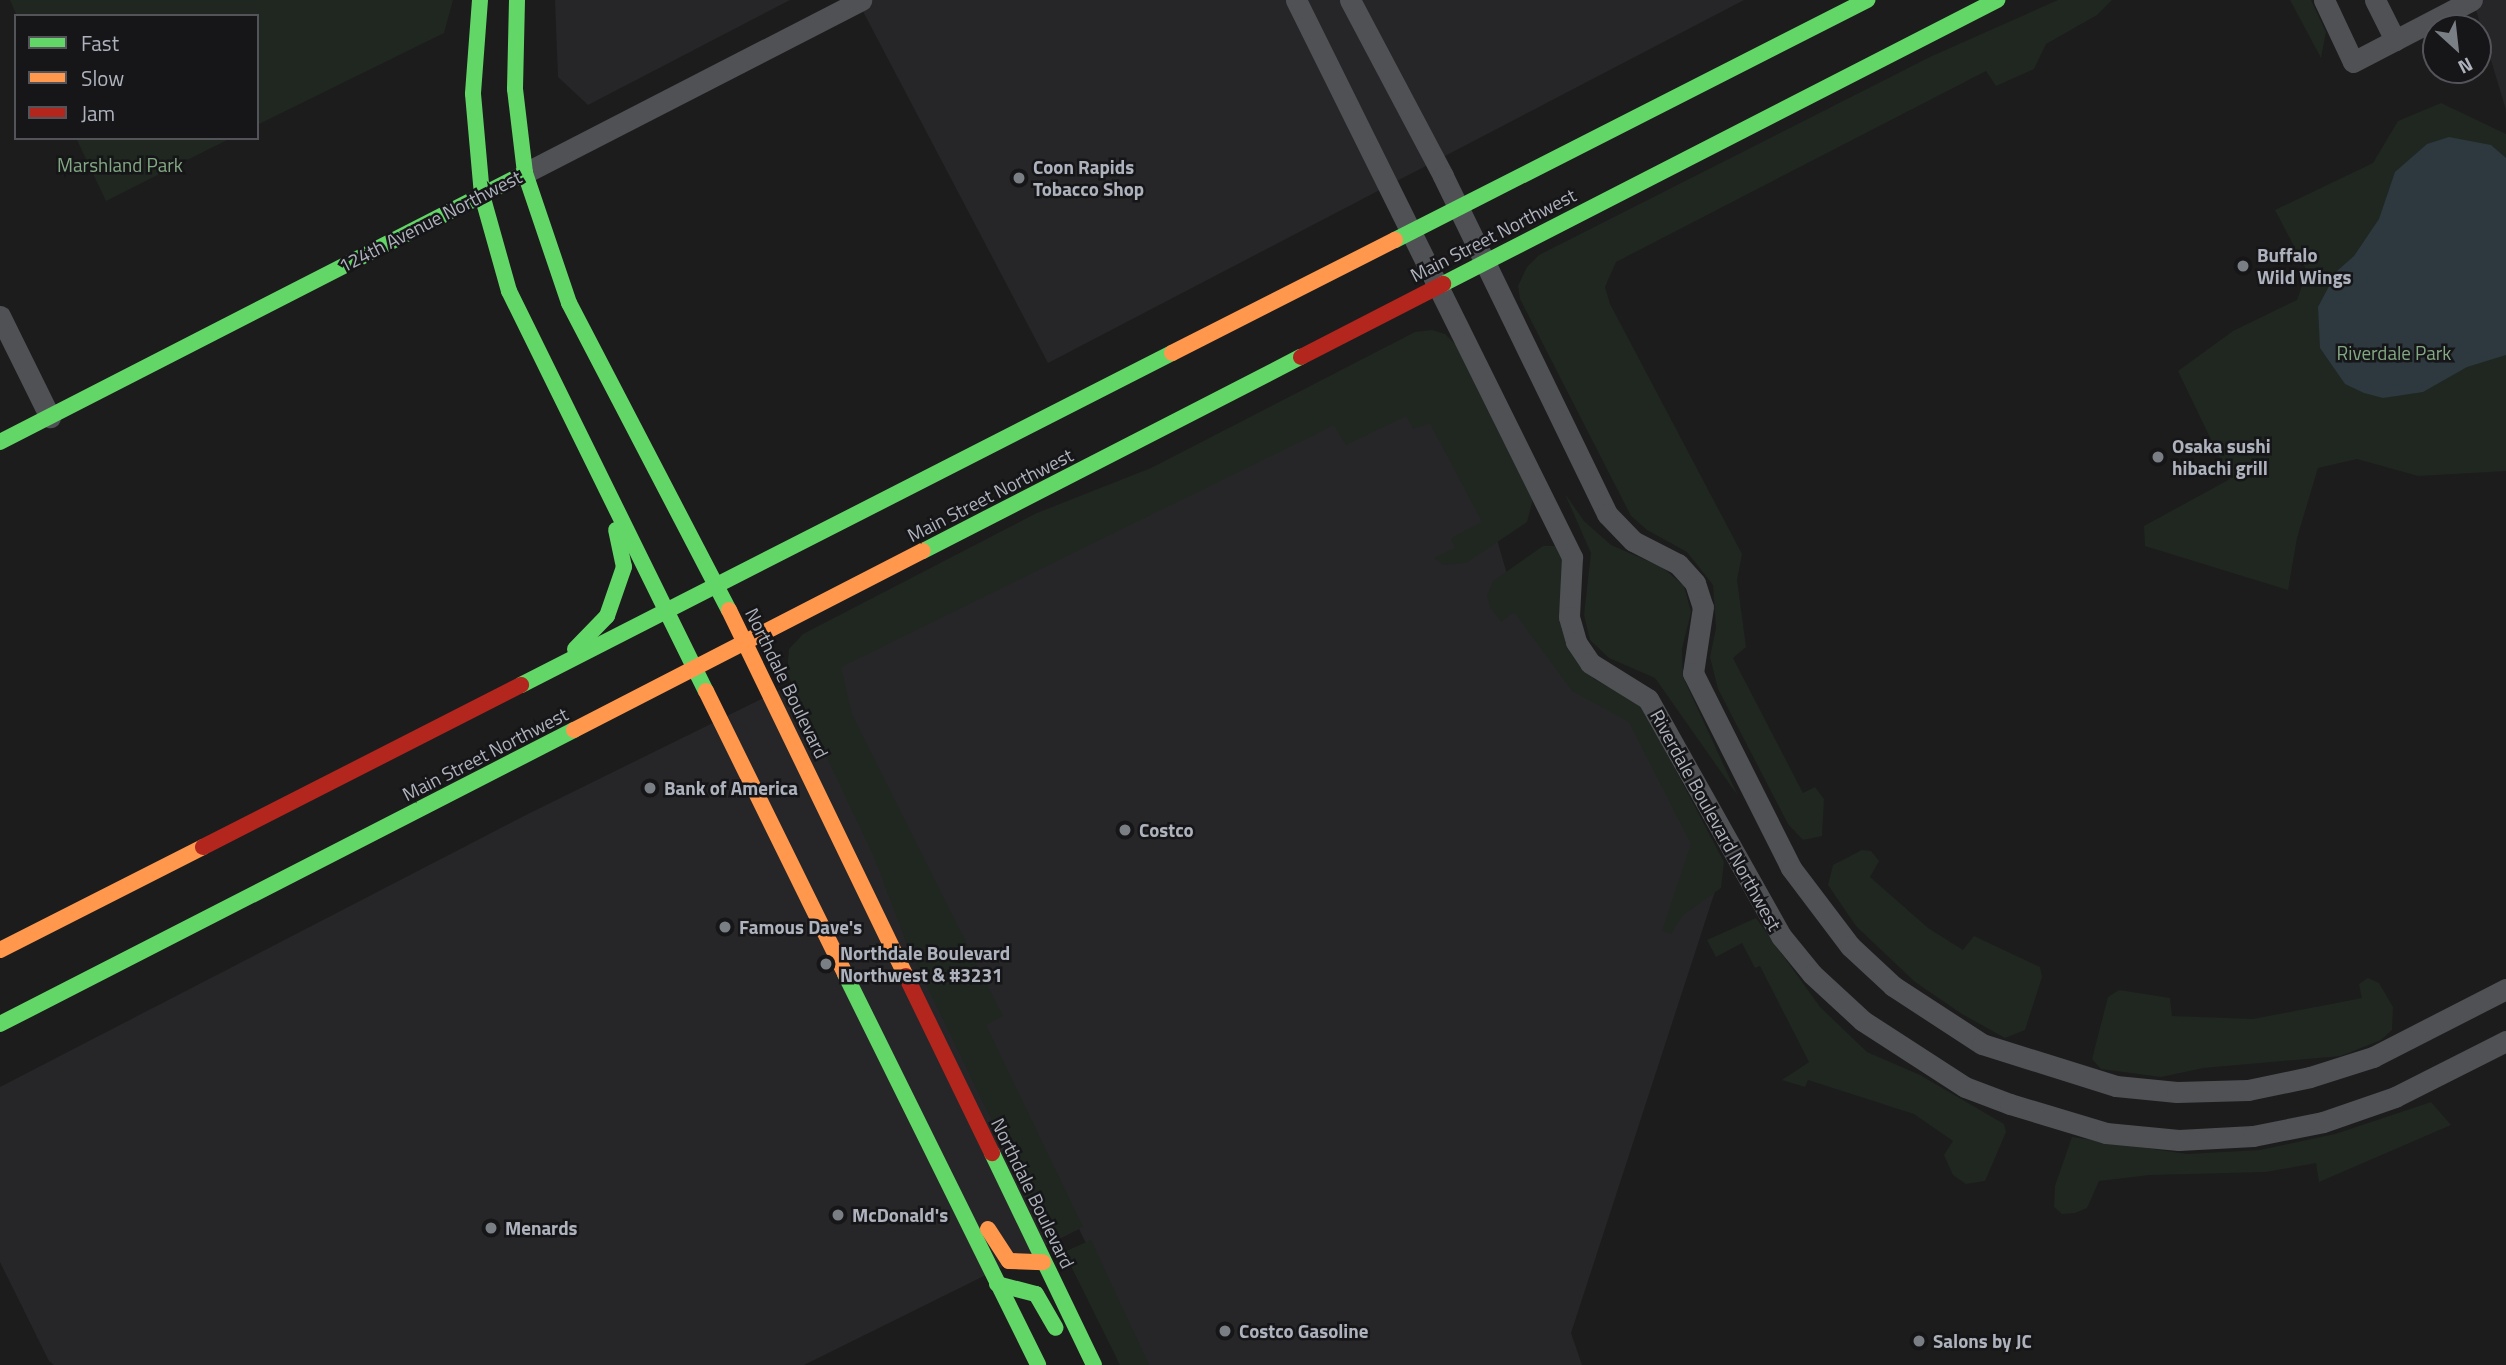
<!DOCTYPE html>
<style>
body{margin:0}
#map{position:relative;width:2506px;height:1365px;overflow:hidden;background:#1c1c1c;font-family:"Titillium Web",sans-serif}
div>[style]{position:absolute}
.built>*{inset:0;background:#262628}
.green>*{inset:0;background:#1f2720}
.water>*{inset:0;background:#2d383f}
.street>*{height:21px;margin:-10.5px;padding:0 10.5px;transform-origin:10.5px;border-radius:10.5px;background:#4f5155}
.fast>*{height:16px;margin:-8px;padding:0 8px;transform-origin:8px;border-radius:8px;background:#63d668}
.slow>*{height:16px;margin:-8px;padding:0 8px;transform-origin:8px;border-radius:8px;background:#ff974d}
.jam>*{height:16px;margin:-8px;padding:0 8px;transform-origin:8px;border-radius:8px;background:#b3261e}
.dots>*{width:19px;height:19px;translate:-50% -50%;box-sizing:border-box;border:4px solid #161618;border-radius:50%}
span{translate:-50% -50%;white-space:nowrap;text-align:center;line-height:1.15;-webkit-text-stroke:5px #161618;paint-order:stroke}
.park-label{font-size:19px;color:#83a984}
.poi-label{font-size:19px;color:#adb2bd;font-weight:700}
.left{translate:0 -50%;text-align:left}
.street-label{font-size:19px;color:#adb2bd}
.legend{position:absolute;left:14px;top:14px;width:245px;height:126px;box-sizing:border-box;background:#161618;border:2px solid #52545a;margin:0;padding:9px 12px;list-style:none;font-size:21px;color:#adb2bd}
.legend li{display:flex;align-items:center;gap:14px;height:35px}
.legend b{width:35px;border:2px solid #52545a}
.north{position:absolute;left:2422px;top:14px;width:70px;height:70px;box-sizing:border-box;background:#161618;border:2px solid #52545a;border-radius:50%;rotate:153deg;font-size:19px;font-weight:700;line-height:28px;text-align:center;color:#adb2bd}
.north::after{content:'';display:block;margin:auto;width:24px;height:32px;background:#7a7e85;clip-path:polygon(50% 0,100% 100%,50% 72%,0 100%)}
</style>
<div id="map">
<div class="built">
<div style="clip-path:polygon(790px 0,588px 105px,558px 77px,555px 0)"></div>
<div style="clip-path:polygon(857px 0,1744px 0,1048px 363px)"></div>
<div style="clip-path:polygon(2473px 0,2506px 0,2506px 110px)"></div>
<div style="clip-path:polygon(1417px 376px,1495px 533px,1514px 598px,1574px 689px,1635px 718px,1719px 879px,1571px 1333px,1582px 1365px,1146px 1365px,1079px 1229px,804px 1365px,54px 1365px,49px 1361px,0 1262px,0 1087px,528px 814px)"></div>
</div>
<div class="green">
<div style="clip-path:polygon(10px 0,453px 0,444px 33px,257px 125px,257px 16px,17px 16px)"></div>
<div style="clip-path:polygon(2058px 0,2112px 0,2097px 15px,2046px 44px,2034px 69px,1996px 86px,1986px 71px,1616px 262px,1605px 287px,1610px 304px,1742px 554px,1737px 580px,1746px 647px,1733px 658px,1803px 793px,1815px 787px,1824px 799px,1822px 836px,1803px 840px,1788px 824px,1718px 689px,1710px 657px,1716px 628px,1713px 585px,1687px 552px,1647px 530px,1631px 516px,1520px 299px,1518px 286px,1527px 267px,1539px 255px,1932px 56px)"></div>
<div style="clip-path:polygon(2290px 0,2311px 0,2326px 32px,2321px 58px)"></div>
<div style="clip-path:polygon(2441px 103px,2506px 134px,2506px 471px,2418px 476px,2357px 459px,2318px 468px,2297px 538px,2288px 590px,2145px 546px,2144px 526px,2230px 479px,2178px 371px,2233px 331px,2297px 300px,2307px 271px,2275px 210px,2373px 163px,2398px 121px)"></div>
<div style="clip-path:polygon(76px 138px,231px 138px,106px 201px)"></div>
<div style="clip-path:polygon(1432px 330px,1445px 334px,1456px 345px,1533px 499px,1527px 522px,1466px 563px,1443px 565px,1434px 558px,1455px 548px,1451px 538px,1482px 522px,1430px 423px,1413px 429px,1406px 416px,1346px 445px,1334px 425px,841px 667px,852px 714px,1003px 1016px,986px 1025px,1083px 1227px,1050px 1241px,908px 947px,874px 857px,787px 673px,789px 649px,803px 634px,1037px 513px,1151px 468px,1415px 332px)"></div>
<div style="clip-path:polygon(1565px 494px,1584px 521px,1611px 545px,1662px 567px,1684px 586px,1691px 612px,1682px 649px,1683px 677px,1738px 796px,1655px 678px,1609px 658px,1590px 640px,1584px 615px,1591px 553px)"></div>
<div style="clip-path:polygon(1543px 546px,1555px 546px,1564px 563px,1559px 620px,1568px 649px,1594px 679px,1641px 704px,1724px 862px,1721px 888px,1683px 915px,1671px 934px,1662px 931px,1691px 844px,1629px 722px,1572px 691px,1514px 612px,1501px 622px,1490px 607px,1487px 596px,1493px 581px)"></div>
<div style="clip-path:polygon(1862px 850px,1871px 851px,1879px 861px,1870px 877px,1928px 928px,1963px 950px,1974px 936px,2040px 967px,2042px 977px,2025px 1030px,2005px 1038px,1962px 1014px,1915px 982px,1856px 926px,1828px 885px,1833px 865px)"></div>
<div style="clip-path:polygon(1756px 918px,1820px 1007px,1867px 1052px,1920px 1075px,2004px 1124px,2006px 1132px,1985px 1181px,1966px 1184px,1953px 1175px,1944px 1155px,1953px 1141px,1914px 1114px,1808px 1080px,1805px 1087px,1782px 1080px,1809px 1062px,1760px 966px,1755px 968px,1742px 943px,1716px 957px,1707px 940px)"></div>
<div style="clip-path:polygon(2368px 978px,2379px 983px,2393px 1007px,2392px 1030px,2381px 1040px,2341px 1056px,2203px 1068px,2161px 1077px,2101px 1069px,2092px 1059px,2108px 997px,2119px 990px,2170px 998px,2172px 1016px,2253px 1019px,2362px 998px,2359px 984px)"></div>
<div style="clip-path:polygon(2431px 1102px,2451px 1125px,2319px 1182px,2316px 1163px,2266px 1172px,2150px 1175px,2099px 1181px,2087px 1208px,2075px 1213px,2062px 1214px,2054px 1207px,2055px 1186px,2072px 1137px,2187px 1154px,2260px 1150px,2335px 1134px)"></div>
<div style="clip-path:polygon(1091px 1240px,1149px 1365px,1120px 1365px,1064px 1252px)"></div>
</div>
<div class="water">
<div style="clip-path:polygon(2449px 137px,2491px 145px,2506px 158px,2506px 355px,2467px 367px,2423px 392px,2383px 398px,2364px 393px,2345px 384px,2320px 348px,2318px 307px,2337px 271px,2354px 256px,2379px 219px,2395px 172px,2427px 144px)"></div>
</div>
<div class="street">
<div style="left:1296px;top:0;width:622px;rotate:63.64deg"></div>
<div style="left:1572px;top:557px;width:60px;rotate:92.9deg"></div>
<div style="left:1569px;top:617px;width:26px;rotate:74deg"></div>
<div style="left:1576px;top:642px;width:25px;rotate:56deg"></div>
<div style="left:1590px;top:663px;width:68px;rotate:31.8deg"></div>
<div style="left:1648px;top:699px;width:272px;rotate:60.7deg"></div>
<div style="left:1781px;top:936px;width:49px;rotate:50.8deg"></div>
<div style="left:1812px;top:974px;width:69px;rotate:42.7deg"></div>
<div style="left:1863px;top:1021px;width:121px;rotate:32.9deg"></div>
<div style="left:1965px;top:1087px;width:48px;rotate:20.7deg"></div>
<div style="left:2010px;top:1104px;width:100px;rotate:16.8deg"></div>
<div style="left:2106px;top:1133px;width:73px;rotate:5.5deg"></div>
<div style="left:2179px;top:1140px;width:74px;rotate:-3.1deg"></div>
<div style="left:2253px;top:1136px;width:71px;rotate:-11.3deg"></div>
<div style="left:2323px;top:1122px;width:76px;rotate:-19.1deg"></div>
<div style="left:2395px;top:1097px;width:124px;rotate:-26.8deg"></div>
<div style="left:1350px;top:0;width:199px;rotate:62.1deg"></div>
<div style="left:1443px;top:176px;width:376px;rotate:64.1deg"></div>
<div style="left:1607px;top:514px;width:37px;rotate:46deg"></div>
<div style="left:1633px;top:541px;width:51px;rotate:27.1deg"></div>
<div style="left:1678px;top:564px;width:25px;rotate:48deg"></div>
<div style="left:1695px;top:583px;width:25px;rotate:72deg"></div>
<div style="left:1703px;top:607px;width:67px;rotate:98.6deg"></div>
<div style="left:1693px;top:673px;width:218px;rotate:63.3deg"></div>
<div style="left:1791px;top:868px;width:98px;rotate:52.9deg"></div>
<div style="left:1850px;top:946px;width:59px;rotate:42.9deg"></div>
<div style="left:1893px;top:986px;width:106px;rotate:33.1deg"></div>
<div style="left:1982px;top:1044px;width:140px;rotate:17.4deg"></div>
<div style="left:2116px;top:1086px;width:61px;rotate:5.6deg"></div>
<div style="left:2177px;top:1092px;width:71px;rotate:-1.6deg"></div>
<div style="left:2248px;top:1090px;width:63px;rotate:-11.8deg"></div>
<div style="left:2310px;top:1077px;width:66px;rotate:-17.6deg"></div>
<div style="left:2373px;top:1057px;width:149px;rotate:-27.1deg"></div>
<div style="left:2324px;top:0;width:68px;rotate:64.9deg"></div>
<div style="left:2353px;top:62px;width:134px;rotate:-27.5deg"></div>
<div style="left:2375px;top:0;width:45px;rotate:63.4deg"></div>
<div style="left:525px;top:173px;width:378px;rotate:-27.2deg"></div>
<div style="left:0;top:316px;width:113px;rotate:63.7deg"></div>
</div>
<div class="fast">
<div style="left:480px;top:0;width:94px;rotate:94.3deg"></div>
<div style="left:473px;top:94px;width:101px;rotate:84.9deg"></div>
<div style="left:482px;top:195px;width:100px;rotate:74.3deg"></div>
<div style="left:509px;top:291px;width:446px;rotate:63.8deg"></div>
<div style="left:517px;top:0;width:89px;rotate:91.3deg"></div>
<div style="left:515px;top:89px;width:85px;rotate:83.2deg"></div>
<div style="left:525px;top:173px;width:137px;rotate:71.3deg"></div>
<div style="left:569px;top:303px;width:346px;rotate:62.5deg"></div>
<div style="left:1395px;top:240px;width:530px;rotate:-26.95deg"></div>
<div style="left:1443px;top:284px;width:623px;rotate:-27.14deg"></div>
<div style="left:0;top:442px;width:590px;rotate:-27.13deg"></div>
<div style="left:923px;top:551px;width:425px;rotate:-27.2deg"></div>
<div style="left:575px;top:649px;width:46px;rotate:-45.9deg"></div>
<div style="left:607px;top:616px;width:52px;rotate:-70.9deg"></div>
<div style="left:624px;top:567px;width:38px;rotate:-102deg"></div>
<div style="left:521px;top:685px;width:731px;rotate:-27.02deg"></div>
<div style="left:845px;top:974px;width:436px;rotate:63.7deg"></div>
<div style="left:0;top:1024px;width:645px;rotate:-27.12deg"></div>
<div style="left:992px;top:1153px;width:235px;rotate:64.3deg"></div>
<div style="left:997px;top:1284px;width:40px;rotate:14.4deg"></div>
<div style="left:1036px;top:1294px;width:39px;rotate:60deg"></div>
</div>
<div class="slow">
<div style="left:1172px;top:353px;width:250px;rotate:-26.9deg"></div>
<div style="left:729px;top:610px;width:407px;rotate:64.2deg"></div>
<div style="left:706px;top:691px;width:315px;rotate:63.8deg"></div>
<div style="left:574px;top:730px;width:392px;rotate:-27.2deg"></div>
<div style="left:0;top:950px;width:228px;rotate:-26.9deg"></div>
<div style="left:988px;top:1229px;width:38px;rotate:57deg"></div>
<div style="left:1009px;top:1261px;width:34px;rotate:2deg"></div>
</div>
<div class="jam">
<div style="left:1301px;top:357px;width:160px;rotate:-27.2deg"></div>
<div style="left:203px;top:847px;width:357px;rotate:-27deg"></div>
<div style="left:906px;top:976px;width:197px;rotate:64.1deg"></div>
</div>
<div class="dots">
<div style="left:1019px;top:178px;background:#7a7e85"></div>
<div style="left:2243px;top:266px;background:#7a7e85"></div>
<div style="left:2158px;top:457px;background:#7a7e85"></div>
<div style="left:650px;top:788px;background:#7a7e85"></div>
<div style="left:1125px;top:830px;background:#7a7e85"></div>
<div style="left:725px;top:927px;background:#7a7e85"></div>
<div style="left:826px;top:964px;background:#7a7e85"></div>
<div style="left:838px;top:1215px;background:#7a7e85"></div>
<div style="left:491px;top:1228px;background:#7a7e85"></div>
<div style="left:1225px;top:1331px;background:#7a7e85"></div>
<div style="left:1919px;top:1341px;background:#7a7e85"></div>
</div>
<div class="park-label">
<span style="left:120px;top:165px">Marshland Park</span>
<span style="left:2394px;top:353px">Riverdale Park</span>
</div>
<div class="poi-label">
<span class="left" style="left:1033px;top:178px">Coon Rapids<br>Tobacco Shop</span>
<span class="left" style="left:2257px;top:266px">Buffalo<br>Wild Wings</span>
<span class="left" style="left:2172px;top:457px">Osaka sushi<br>hibachi grill</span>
<span class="left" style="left:664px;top:788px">Bank of America</span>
<span class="left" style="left:1139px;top:830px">Costco</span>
<span class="left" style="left:739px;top:927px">Famous Dave's</span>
<span class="left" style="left:840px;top:964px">Northdale Boulevard<br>Northwest &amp; #3231</span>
<span class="left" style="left:852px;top:1215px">McDonald's</span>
<span class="left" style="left:505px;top:1228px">Menards</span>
<span class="left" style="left:1239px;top:1331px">Costco Gasoline</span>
<span class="left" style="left:1933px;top:1341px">Salons by JC</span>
</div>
<div class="street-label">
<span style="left:430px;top:221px;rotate:-27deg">124th Avenue Northwest</span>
<span style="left:1493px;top:235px;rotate:-27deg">Main Street Northwest</span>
<span style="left:990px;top:495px;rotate:-27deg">Main Street Northwest</span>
<span style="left:787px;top:683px;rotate:64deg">Northdale Boulevard</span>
<span style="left:485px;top:754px;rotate:-27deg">Main Street Northwest</span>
<span style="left:1716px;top:820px;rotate:61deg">Riverdale Boulevard Northwest</span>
<span style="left:1033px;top:1193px;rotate:64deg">Northdale Boulevard</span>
</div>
<ul class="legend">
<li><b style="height:9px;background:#63d668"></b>Fast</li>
<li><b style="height:9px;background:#ff974d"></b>Slow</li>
<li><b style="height:9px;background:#b3261e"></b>Jam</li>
</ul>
<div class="north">N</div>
</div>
